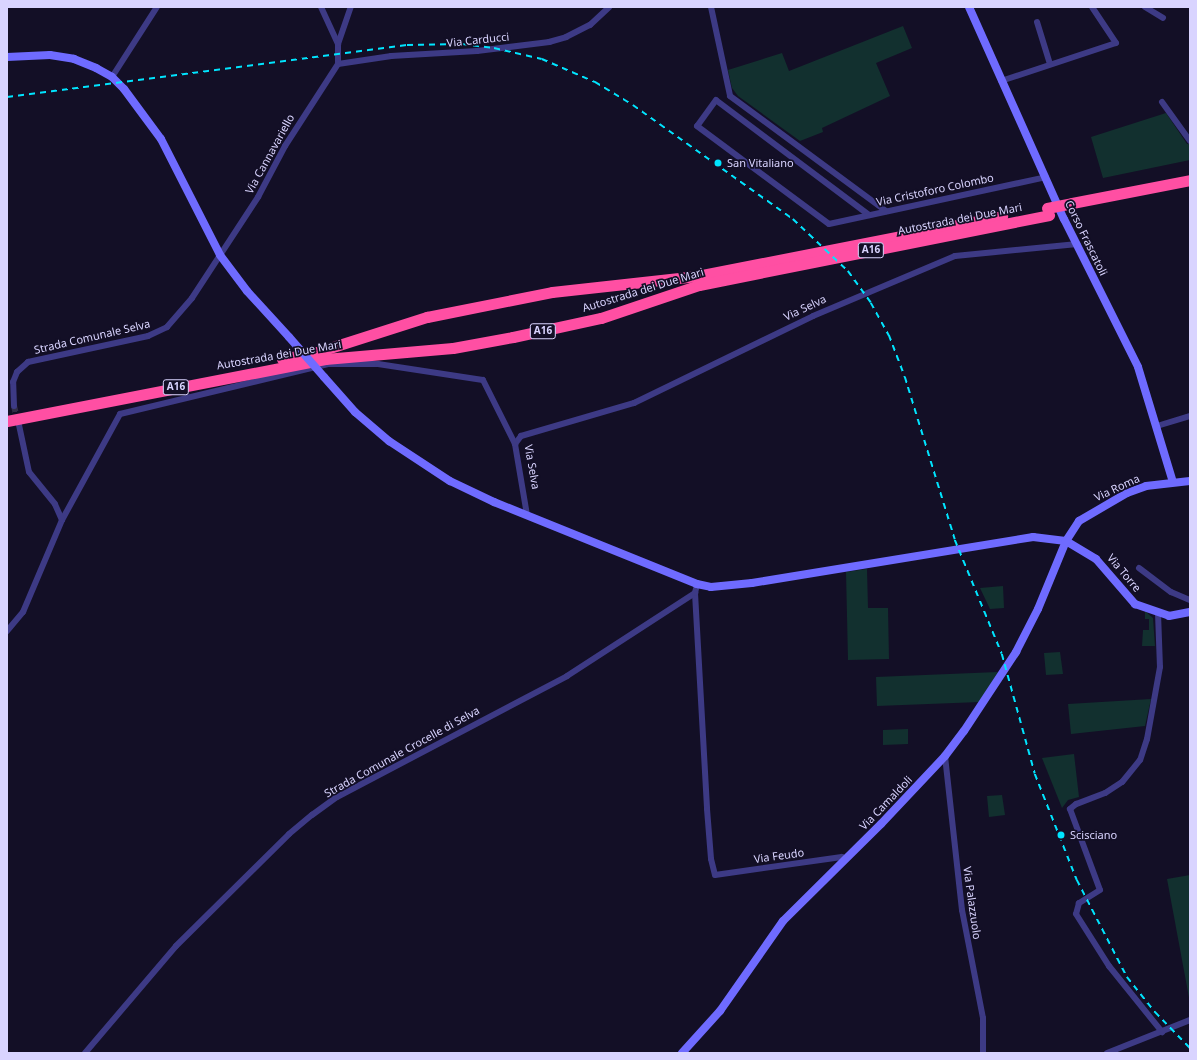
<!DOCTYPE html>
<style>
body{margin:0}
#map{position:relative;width:1197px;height:1060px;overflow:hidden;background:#130f26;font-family:"Noto Sans",sans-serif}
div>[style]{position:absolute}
.green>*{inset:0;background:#12302f}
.street-tunnel>*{height:6px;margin-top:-3px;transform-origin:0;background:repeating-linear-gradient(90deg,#312d47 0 6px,transparent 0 9px)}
.street>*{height:6px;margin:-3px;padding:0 3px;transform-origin:3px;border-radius:3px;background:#3d3a85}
.secondary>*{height:8px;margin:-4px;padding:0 4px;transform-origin:4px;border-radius:4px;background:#6f6bff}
.highway>*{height:11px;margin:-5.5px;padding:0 5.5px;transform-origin:5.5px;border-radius:5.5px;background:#ff4fa3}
.rail>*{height:1.5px;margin-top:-0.75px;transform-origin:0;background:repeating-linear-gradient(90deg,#00e5ff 0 6px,transparent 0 11px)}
.secondary-bridge>*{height:8px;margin:-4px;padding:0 4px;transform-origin:4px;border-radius:4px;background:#6f6bff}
.highway-bridge>*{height:11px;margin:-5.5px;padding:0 5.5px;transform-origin:5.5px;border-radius:5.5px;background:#ff4fa3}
.dots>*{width:11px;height:11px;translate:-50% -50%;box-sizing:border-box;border:2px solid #130f26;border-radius:50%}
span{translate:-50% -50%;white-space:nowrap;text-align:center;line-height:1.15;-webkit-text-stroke:3.5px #130f26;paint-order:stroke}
.shield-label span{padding:1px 3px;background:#130f26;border:1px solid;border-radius:3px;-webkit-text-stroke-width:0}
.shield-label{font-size:10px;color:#d9d4ff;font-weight:700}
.street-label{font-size:11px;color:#d9d4ff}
.poi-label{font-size:11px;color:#d9d4ff}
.left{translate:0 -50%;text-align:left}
.frame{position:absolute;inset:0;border:8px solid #d9d4ff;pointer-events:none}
</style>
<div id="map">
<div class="green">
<div style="clip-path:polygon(903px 26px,912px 48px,876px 63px,890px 96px,822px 128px,823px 132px,800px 141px,738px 96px,732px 88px,728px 70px,782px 53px,789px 71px)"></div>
<div style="clip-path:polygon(1166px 113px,1187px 144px,1190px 144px,1190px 160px,1103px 178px,1091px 137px)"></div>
<div style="clip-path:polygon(867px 569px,868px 608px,888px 608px,889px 659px,848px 660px,846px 572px)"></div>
<div style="clip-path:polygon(1003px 586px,1004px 608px,990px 609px,980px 588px)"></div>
<div style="clip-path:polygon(1145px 611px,1153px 618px,1155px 646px,1142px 646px,1143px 630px,1149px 630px,1149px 619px,1145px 619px)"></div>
<div style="clip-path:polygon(1060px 652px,1063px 674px,1046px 675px,1044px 653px)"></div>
<div style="clip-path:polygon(998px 672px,980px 702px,877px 706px,876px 677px)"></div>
<div style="clip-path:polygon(1151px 699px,1145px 726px,1071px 734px,1068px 704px)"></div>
<div style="clip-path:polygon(908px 729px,908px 744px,883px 745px,883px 730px)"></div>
<div style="clip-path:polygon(1074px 754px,1079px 797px,1068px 800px,1062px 808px,1042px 758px)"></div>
<div style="clip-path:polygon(1002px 795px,1005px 815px,989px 817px,987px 796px)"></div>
<div style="clip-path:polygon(1190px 875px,1190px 1003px,1167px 879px)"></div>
</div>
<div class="street-tunnel">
<div style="left:14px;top:406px;width:16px;rotate:76deg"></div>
</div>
<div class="street">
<div style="left:321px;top:7px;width:41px;rotate:65.3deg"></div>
<div style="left:711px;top:7px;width:91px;rotate:77.9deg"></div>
<div style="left:730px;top:96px;width:194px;rotate:36.4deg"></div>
<div style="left:1145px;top:7px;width:21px;rotate:31deg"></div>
<div style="left:1037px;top:22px;width:44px;rotate:72.8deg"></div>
<div style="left:338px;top:64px;width:54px;rotate:-8.6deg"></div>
<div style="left:391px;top:56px;width:86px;rotate:-3.3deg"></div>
<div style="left:477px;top:51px;width:73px;rotate:-7.1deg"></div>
<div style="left:549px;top:42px;width:18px;rotate:-16deg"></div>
<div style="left:566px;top:37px;width:27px;rotate:-27deg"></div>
<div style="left:590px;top:25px;width:26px;rotate:-43deg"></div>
<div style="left:338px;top:64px;width:20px;rotate:-90deg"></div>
<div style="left:338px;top:44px;width:39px;rotate:-71deg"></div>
<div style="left:112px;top:77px;width:83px;rotate:-57.3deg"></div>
<div style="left:1001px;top:81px;width:121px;rotate:-18.3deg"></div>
<div style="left:1116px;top:43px;width:43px;rotate:-123.7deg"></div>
<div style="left:1162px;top:102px;width:48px;rotate:54.3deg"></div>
<div style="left:869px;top:215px;width:191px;rotate:-143.1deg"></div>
<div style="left:716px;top:100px;width:32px;rotate:126deg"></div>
<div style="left:697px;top:126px;width:164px;rotate:36.6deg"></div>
<div style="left:829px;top:224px;width:222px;rotate:-12.2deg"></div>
<div style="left:14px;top:406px;width:24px;rotate:-92deg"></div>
<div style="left:13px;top:382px;width:11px;rotate:-68deg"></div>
<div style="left:17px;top:372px;width:15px;rotate:-42deg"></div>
<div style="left:28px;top:362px;width:123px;rotate:-12.2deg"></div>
<div style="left:148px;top:336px;width:21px;rotate:-25deg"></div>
<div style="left:167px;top:327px;width:38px;rotate:-49deg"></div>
<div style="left:192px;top:298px;width:121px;rotate:-56.8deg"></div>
<div style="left:258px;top:197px;width:58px;rotate:-62.1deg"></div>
<div style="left:285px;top:146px;width:98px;rotate:-57.1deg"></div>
<div style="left:1157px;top:426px;width:34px;rotate:-17deg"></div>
<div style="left:527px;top:515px;width:72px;rotate:-99.6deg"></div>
<div style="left:515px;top:444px;width:10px;rotate:-53deg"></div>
<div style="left:521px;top:436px;width:118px;rotate:-16.3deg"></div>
<div style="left:634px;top:403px;width:199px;rotate:-25.9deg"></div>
<div style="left:813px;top:316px;width:154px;rotate:-22.9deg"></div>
<div style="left:955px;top:256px;width:123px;rotate:-5.6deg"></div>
<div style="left:62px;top:520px;width:121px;rotate:-61.3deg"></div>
<div style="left:120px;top:414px;width:215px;rotate:-13.5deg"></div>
<div style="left:329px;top:364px;width:49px"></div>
<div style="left:378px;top:364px;width:106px;rotate:8.7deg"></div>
<div style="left:483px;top:380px;width:72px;rotate:63.4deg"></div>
<div style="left:1139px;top:568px;width:40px;rotate:37deg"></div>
<div style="left:1171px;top:592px;width:21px;rotate:23deg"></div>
<div style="left:695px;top:593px;width:216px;rotate:86.8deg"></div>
<div style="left:707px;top:809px;width:50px;rotate:85.4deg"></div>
<div style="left:711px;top:859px;width:16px;rotate:76deg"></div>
<div style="left:715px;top:875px;width:128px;rotate:-8.1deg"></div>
<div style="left:842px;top:857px;width:4px;rotate:27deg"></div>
<div style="left:1158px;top:613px;width:54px;rotate:87.9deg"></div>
<div style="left:1160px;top:667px;width:73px;rotate:100.2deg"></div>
<div style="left:1147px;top:739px;width:22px;rotate:108deg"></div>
<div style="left:1140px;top:760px;width:28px;rotate:129deg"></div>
<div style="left:1122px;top:782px;width:20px;rotate:147deg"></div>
<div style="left:1105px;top:793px;width:31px;rotate:159deg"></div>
<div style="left:1076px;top:804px;width:8px;rotate:140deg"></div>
<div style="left:1070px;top:809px;width:86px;rotate:69.7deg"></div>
<div style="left:1100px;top:890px;width:25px;rotate:148deg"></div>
<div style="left:1079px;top:903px;width:11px;rotate:105deg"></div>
<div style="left:1076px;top:914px;width:62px;rotate:57.6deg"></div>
<div style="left:1109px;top:966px;width:85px;rotate:51.2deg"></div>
<div style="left:7px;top:631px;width:25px;rotate:-50deg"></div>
<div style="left:23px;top:612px;width:100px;rotate:-67deg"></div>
<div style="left:62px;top:520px;width:17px;rotate:-114deg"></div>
<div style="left:55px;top:504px;width:41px;rotate:-129.1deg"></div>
<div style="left:29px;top:472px;width:48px;rotate:-102deg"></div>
<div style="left:945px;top:756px;width:155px;rotate:83.7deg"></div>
<div style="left:962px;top:910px;width:110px;rotate:79deg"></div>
<div style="left:983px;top:1018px;width:35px;rotate:90deg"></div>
<div style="left:85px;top:1053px;width:140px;rotate:-49.6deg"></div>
<div style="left:176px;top:946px;width:159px;rotate:-44.7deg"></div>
<div style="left:289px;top:834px;width:30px;rotate:-40deg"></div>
<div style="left:312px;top:815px;width:31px;rotate:-36deg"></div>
<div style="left:337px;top:797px;width:260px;rotate:-27.7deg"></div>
<div style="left:567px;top:676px;width:153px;rotate:-33deg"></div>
<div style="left:695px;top:593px;width:9px;rotate:-77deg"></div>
<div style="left:1107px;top:1053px;width:89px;rotate:-21.7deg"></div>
</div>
<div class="secondary">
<div style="left:969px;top:7px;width:232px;rotate:65.9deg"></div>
<div style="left:1064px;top:219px;width:165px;rotate:63.4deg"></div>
<div style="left:1138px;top:367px;width:120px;rotate:73.1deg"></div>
<div style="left:7px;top:57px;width:43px;rotate:-2.7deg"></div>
<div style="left:50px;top:55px;width:24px;rotate:9deg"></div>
<div style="left:74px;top:59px;width:24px;rotate:22deg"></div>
<div style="left:96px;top:68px;width:18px;rotate:29deg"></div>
<div style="left:112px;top:77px;width:17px;rotate:45deg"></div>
<div style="left:124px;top:89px;width:62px;rotate:53.5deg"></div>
<div style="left:161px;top:139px;width:130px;rotate:63deg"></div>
<div style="left:220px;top:255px;width:45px;rotate:53.1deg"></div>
<div style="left:247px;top:291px;width:62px;rotate:47.6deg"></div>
<div style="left:324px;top:377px;width:47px;rotate:48.5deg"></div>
<div style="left:355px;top:412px;width:45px;rotate:40.5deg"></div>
<div style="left:389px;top:441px;width:73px;rotate:33.3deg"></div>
<div style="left:450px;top:481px;width:49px;rotate:25.5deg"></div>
<div style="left:494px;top:502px;width:219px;rotate:22deg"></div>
<div style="left:697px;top:584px;width:14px;rotate:12deg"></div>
<div style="left:711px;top:587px;width:41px;rotate:-5.6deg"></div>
<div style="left:752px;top:583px;width:285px;rotate:-9.3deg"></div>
<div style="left:1033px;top:537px;width:33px;rotate:7deg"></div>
<div style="left:1066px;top:541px;width:35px;rotate:31deg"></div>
<div style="left:1096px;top:559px;width:60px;rotate:49.1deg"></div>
<div style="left:1135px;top:604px;width:36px;rotate:19deg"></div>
<div style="left:1169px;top:616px;width:21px;rotate:-11deg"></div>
<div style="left:682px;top:1053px;width:57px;rotate:-47.9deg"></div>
<div style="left:720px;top:1011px;width:110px;rotate:-55deg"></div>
<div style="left:783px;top:921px;width:138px;rotate:-44.7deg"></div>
<div style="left:881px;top:824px;width:93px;rotate:-46.7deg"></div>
<div style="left:945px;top:756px;width:31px;rotate:-53deg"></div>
<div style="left:964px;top:731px;width:95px;rotate:-56.6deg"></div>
<div style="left:1016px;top:652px;width:48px;rotate:-62.9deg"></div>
<div style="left:1038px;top:609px;width:74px;rotate:-67.6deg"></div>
<div style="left:1066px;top:541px;width:24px;rotate:-57deg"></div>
<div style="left:1079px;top:521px;width:56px;rotate:-30.3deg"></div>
<div style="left:1127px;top:493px;width:20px;rotate:-20deg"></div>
<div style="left:1146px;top:486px;width:44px;rotate:-6.5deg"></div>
</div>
<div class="highway">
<div style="left:1072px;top:203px;width:120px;rotate:-11deg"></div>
<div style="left:282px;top:359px;width:33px;rotate:-11deg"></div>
<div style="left:314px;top:353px;width:119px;rotate:-17.7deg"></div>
<div style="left:427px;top:317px;width:127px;rotate:-11.3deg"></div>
<div style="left:552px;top:292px;width:146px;rotate:-6.3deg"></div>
<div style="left:697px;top:276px;width:311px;rotate:-11.1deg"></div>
<div style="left:7px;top:421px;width:324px;rotate:-11deg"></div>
<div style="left:325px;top:359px;width:128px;rotate:-4.9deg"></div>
<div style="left:453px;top:348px;width:61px;rotate:-10.4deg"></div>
<div style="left:513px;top:337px;width:90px;rotate:-12.2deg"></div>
<div style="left:601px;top:318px;width:103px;rotate:-18.6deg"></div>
<div style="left:699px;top:285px;width:357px;rotate:-11.3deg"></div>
</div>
<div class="rail">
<div style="left:7px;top:97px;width:403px;rotate:-7.4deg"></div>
<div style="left:407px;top:45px;width:55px;rotate:-1deg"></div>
<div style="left:462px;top:44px;width:32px;rotate:7deg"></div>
<div style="left:494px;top:48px;width:49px;rotate:12.9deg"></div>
<div style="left:542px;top:59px;width:58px;rotate:23.5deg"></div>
<div style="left:595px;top:82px;width:44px;rotate:31.2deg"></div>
<div style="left:633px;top:105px;width:196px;rotate:35.5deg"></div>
<div style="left:793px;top:219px;width:76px;rotate:43.4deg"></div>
<div style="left:848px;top:271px;width:39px;rotate:54deg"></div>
<div style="left:871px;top:303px;width:37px;rotate:61deg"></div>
<div style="left:889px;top:335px;width:45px;rotate:69.1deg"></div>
<div style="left:905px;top:377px;width:170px;rotate:72.9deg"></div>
<div style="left:955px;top:540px;width:123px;rotate:67.6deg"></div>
<div style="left:1002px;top:654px;width:124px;rotate:74.6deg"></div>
<div style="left:1035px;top:774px;width:114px;rotate:68.4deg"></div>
<div style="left:1077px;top:880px;width:109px;rotate:62.7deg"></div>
<div style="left:1127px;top:977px;width:45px;rotate:51.3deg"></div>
<div style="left:1155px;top:1012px;width:50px;rotate:45.8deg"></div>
</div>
<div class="secondary-bridge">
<div style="left:289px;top:337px;width:53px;rotate:48.8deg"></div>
</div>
<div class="highway-bridge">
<div style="left:1047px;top:208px;width:25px;rotate:-11deg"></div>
</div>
<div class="dots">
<div style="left:718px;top:163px;background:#00e5ff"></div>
<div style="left:1061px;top:835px;background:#00e5ff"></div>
</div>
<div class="shield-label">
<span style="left:871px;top:250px">A16</span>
<span style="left:543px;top:331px">A16</span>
<span style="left:176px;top:387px">A16</span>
</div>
<div class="street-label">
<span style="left:478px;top:40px;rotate:-6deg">Via Carducci</span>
<span style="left:270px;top:154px;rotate:-61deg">Via Cannavariello</span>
<span style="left:935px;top:190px;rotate:-12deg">Via Cristoforo Colombo</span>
<span style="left:960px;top:219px;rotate:-11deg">Autostrada dei Due Mari</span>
<span style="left:1086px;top:238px;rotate:64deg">Corso Frascatoli</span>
<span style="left:643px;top:290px;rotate:-17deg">Autostrada dei Due Mari</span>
<span style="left:805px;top:308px;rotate:-25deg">Via Selva</span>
<span style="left:92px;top:337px;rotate:-13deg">Strada Comunale Selva</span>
<span style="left:279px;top:355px;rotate:-10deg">Autostrada dei Due Mari</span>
<span style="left:532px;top:467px;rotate:80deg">Via Selva</span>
<span style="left:1117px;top:488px;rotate:-25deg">Via Roma</span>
<span style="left:1124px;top:573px;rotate:50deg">Via Torre</span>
<span style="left:402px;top:752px;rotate:-29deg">Strada Comunale Crocelle di Selva</span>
<span style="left:886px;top:803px;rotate:-46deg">Via Camaldoli</span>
<span style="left:779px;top:856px;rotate:-8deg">Via Feudo</span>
<span style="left:972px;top:903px;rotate:82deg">Via Palazzuolo</span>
</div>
<div class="poi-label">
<span class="left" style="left:727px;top:163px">San Vitaliano</span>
<span class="left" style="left:1070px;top:835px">Scisciano</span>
</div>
<div class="frame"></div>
</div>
